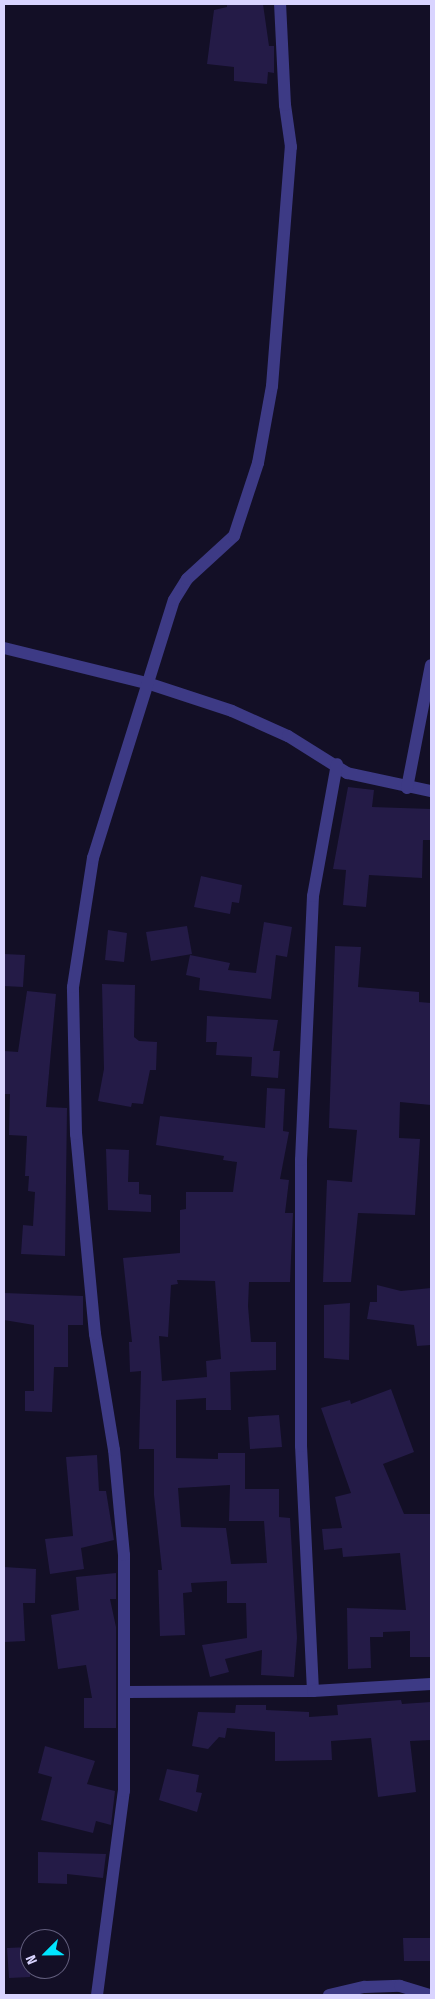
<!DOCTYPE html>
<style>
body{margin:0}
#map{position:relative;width:435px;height:1999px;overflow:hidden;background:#130f26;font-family:"Fira Sans Condensed",sans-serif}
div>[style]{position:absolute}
.building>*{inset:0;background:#241b47}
.street>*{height:12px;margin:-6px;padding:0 6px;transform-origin:6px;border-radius:6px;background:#3d3a85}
span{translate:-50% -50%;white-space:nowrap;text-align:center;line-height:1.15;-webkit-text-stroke:5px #130f26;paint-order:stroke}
.frame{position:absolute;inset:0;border:5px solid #d9d4ff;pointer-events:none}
.north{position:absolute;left:20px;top:1929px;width:50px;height:50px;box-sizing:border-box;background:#130f26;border:1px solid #625e7d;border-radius:50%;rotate:247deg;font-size:14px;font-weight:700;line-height:20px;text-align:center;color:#d9d4ff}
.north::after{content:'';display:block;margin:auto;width:18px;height:22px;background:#00e5ff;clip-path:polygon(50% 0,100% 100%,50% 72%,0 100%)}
</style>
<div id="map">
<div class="building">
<div style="clip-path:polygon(227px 4px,263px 4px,269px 46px,274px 46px,274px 73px,268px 72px,267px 84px,234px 81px,234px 67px,207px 64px,214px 10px,227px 7px)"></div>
<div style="clip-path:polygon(348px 787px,374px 790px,372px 807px,431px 809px,431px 840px,423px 840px,422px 878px,369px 875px,366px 907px,343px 905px,346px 870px,333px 869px)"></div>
<div style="clip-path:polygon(201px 876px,242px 885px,239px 903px,232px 902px,230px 914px,194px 907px)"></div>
<div style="clip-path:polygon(264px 922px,292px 927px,287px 957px,276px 955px,271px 999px,199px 990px,200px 978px,186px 975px,190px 955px,230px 963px,228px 970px,256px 973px)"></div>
<div style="clip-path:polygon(187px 926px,192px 954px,151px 961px,146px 932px)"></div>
<div style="clip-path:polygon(108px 930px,127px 933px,124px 962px,105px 960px)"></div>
<div style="clip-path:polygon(335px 946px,361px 947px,358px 987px,419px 992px,419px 1002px,431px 1003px,431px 1105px,400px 1102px,399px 1138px,420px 1139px,415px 1215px,358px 1213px,351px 1282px,323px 1282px,327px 1180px,352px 1182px,357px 1130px,329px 1128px)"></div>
<div style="clip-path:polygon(4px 954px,25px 955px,23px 987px,4px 986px)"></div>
<div style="clip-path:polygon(102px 984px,135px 985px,134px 1037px,139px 1041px,157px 1042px,156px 1070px,150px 1070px,143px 1104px,132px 1103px,131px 1107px,98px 1101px,104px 1069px)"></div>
<div style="clip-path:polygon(27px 991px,56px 994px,46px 1107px,67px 1108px,65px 1256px,21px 1254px,23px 1225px,33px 1226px,35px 1192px,28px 1191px,29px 1176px,25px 1176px,27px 1136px,9px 1135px,10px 1094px,4px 1094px,4px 1051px,18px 1052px)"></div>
<div style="clip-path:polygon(207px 1016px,278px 1020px,273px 1051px,280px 1051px,278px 1078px,251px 1076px,252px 1057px,216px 1055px,217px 1042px,206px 1042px)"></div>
<div style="clip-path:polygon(evenodd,267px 1088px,285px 1089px,283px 1131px,289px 1132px,280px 1179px,289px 1180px,285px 1213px,293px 1213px,290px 1282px,249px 1282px,248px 1306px,251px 1342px,276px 1342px,276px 1370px,230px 1372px,231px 1410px,206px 1410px,206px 1398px,176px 1400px,176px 1458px,218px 1459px,218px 1453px,245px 1453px,245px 1489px,279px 1489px,279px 1517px,290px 1518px,297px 1638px,294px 1677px,261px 1675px,262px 1650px,225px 1659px,229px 1672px,210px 1677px,202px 1645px,247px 1638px,246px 1603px,227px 1603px,227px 1581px,191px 1583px,192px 1592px,183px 1593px,185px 1635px,160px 1636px,158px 1570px,162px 1570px,154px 1495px,154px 1449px,139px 1449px,141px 1371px,130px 1372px,129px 1342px,132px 1342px,123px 1258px,180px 1253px,180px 1210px,186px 1209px,186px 1192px,233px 1192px,237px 1162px,223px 1160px,224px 1156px,156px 1145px,160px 1116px,265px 1128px,267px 1088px,177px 1280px,215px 1281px,221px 1359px,206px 1361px,207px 1377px,162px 1381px,159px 1336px,168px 1337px,171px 1285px,178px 1284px,177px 1280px,267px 1088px,230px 1485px,229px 1521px,264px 1521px,267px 1563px,231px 1564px,226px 1528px,181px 1527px,178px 1488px,230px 1485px)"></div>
<div style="clip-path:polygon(106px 1149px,129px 1150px,128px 1182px,139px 1182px,139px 1194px,151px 1195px,151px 1212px,108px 1210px)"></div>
<div style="clip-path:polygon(377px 1285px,401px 1291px,431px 1288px,431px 1345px,417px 1346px,414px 1325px,367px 1319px,370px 1302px,377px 1302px)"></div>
<div style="clip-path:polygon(4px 1293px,83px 1296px,83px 1325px,68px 1325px,68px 1367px,54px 1367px,52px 1412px,25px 1411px,25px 1391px,34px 1391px,34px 1325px,4px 1320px)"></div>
<div style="clip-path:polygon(350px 1303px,349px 1360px,324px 1358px,324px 1305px)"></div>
<div style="clip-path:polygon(391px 1389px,414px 1452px,383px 1464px,404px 1514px,431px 1514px,431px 1657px,410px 1657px,410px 1631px,383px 1632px,383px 1637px,370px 1637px,371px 1668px,348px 1669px,347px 1608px,406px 1610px,400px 1553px,343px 1557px,342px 1548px,324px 1550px,322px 1529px,342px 1528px,335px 1497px,351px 1493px,321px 1408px,350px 1400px,351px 1404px)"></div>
<div style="clip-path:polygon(279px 1415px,282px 1447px,250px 1449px,248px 1417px)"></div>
<div style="clip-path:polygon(97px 1455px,99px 1491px,106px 1491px,114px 1540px,81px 1548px,84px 1569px,50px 1574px,45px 1539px,73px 1536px,66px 1457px)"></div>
<div style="clip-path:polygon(4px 1567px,36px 1569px,35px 1603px,23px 1603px,25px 1641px,4px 1642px)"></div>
<div style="clip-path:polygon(116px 1573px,116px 1599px,110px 1599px,116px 1627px,116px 1728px,84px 1728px,84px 1698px,92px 1698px,86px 1665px,58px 1669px,51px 1615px,79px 1610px,76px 1577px)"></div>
<div style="clip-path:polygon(401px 1700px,402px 1704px,431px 1702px,431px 1740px,410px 1741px,416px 1792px,378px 1797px,371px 1738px,331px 1741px,332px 1760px,275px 1761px,275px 1732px,227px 1728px,225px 1738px,219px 1737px,208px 1749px,192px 1746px,198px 1712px,235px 1713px,236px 1705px,266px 1705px,266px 1710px,309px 1712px,309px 1717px,338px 1715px,337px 1705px)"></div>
<div style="clip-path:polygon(45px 1746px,95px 1761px,87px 1784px,115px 1791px,111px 1825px,96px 1821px,93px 1833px,41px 1820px,52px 1777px,38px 1773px)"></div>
<div style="clip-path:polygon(167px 1769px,199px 1775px,196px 1792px,202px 1793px,197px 1812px,159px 1800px)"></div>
<div style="clip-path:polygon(38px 1852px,106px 1854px,103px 1878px,67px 1874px,67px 1884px,38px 1883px)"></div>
<div style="clip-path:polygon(403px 1938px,431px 1938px,431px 1961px,404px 1961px)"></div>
<div style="clip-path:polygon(30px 1947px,30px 1977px,9px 1978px,7px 1948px)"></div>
</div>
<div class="street">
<div style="left:4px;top:648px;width:147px;rotate:13.8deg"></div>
<div style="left:147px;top:683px;width:89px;rotate:18.2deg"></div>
<div style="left:232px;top:711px;width:61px;rotate:24.1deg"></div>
<div style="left:288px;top:736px;width:70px;rotate:32.1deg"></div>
<div style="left:347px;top:773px;width:86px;rotate:12.1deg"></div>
<div style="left:407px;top:788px;width:125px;rotate:-79deg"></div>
<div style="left:313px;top:1691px;width:245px;rotate:-92.8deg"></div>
<div style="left:301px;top:1446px;width:286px;rotate:-90deg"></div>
<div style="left:301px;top:1160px;width:264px;rotate:-87.4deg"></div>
<div style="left:313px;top:896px;width:134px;rotate:-79.7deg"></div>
<div style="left:127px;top:1692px;width:186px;rotate:-0.3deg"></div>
<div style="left:313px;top:1691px;width:118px;rotate:-3.4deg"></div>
<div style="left:97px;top:1995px;width:206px;rotate:-82.5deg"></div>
<div style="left:124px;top:1791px;width:236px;rotate:-90deg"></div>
<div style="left:124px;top:1555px;width:105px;rotate:-95.4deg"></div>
<div style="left:114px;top:1450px;width:118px;rotate:-99.3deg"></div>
<div style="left:95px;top:1334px;width:201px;rotate:-95.4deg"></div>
<div style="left:76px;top:1134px;width:147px;rotate:-91.2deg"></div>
<div style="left:73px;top:987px;width:131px;rotate:-81.2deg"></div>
<div style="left:93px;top:858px;width:270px;rotate:-72.6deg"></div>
<div style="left:174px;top:600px;width:25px;rotate:-58deg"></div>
<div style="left:187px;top:579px;width:64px;rotate:-42.5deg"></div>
<div style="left:234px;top:536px;width:77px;rotate:-71.8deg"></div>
<div style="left:258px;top:463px;width:78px;rotate:-79.7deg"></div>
<div style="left:272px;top:386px;width:240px;rotate:-85.5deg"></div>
<div style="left:291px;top:147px;width:42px;rotate:-98.1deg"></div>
<div style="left:285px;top:105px;width:101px;rotate:-92.8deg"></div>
<div style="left:329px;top:1995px;width:37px;rotate:-13deg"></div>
<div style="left:365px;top:1987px;width:35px;rotate:-2deg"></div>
<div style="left:400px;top:1986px;width:30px;rotate:17deg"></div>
</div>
<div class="frame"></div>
<div class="north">N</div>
</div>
